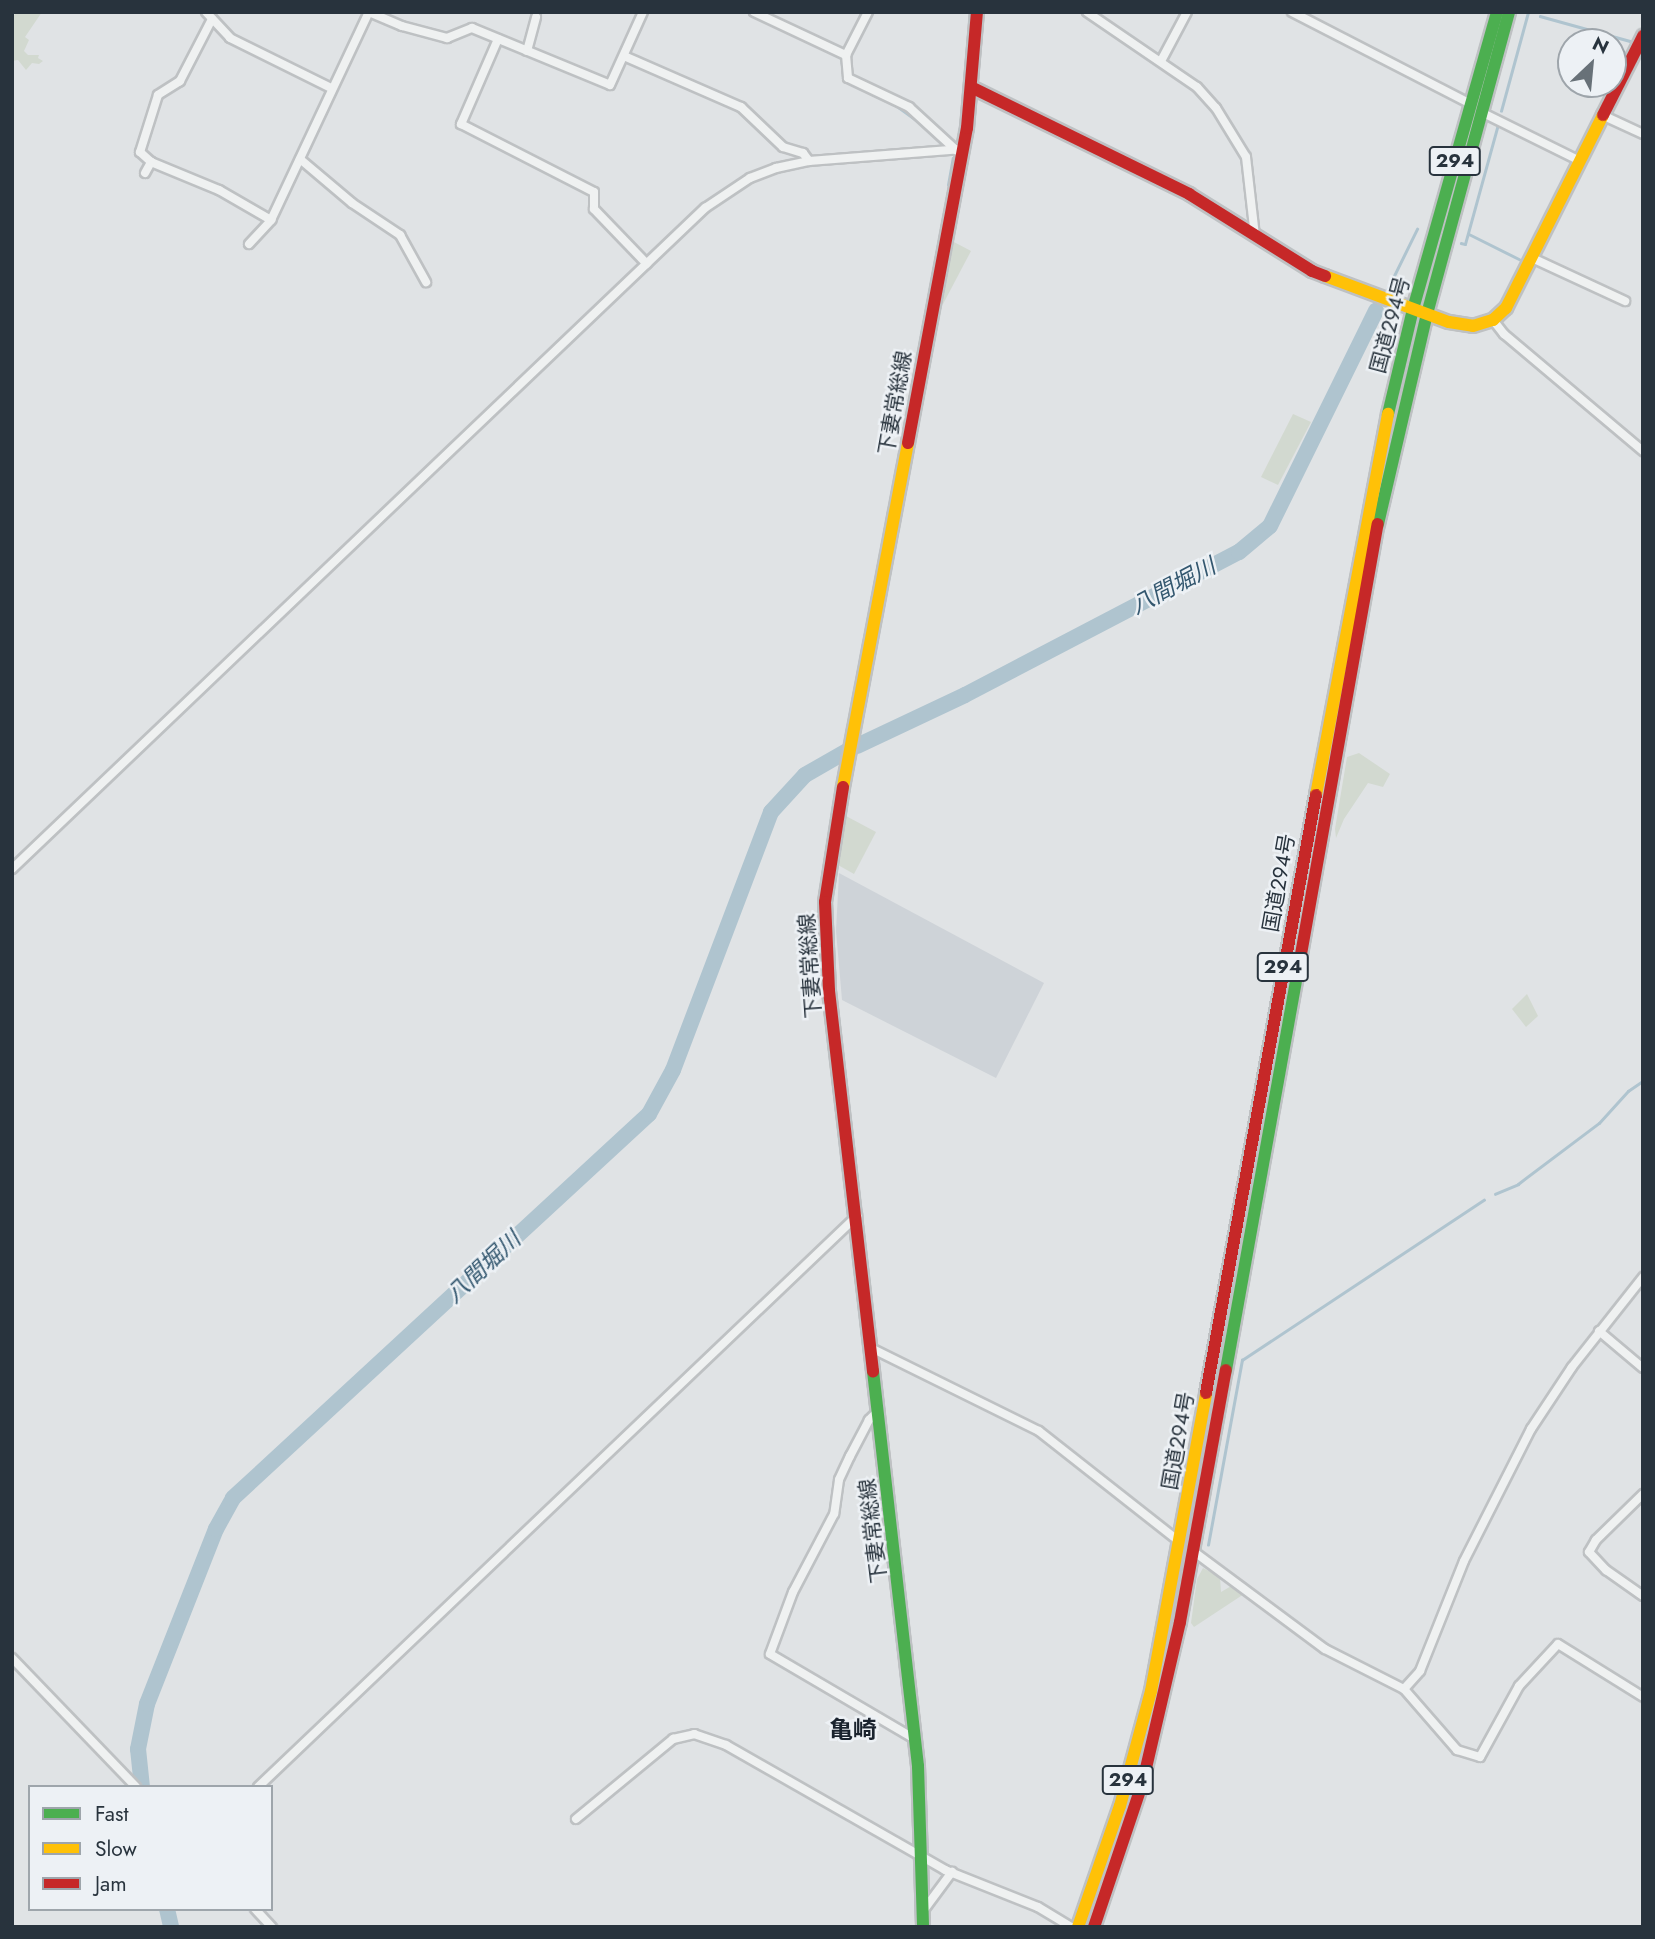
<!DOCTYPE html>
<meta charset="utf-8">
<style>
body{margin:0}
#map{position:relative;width:1655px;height:1939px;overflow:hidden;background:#e0e3e5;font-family:Jost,"Noto Sans JP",sans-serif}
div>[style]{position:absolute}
.built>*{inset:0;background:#ced3d8}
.green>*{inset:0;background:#d2d9d0}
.stream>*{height:2.5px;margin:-1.25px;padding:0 1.25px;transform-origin:1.25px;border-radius:1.25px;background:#afc4cf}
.river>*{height:16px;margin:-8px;padding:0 8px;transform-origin:8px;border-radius:8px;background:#afc4cf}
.roads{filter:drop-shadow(2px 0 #bec1c3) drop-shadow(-2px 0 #bec1c3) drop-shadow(0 2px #bec1c3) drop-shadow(0 -2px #bec1c3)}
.street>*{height:8px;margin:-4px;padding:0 4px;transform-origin:4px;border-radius:4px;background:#eff1f1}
.fast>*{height:12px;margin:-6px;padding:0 6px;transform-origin:6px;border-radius:6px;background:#4caf50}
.slow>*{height:12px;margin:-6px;padding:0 6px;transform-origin:6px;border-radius:6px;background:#ffc107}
.jam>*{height:12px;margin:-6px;padding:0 6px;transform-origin:6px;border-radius:6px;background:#c62828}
span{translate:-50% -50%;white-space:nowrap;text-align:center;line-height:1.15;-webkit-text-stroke:5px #edf1f5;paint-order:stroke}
.shield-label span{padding:2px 5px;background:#edf1f5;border:2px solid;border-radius:5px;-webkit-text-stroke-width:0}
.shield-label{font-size:19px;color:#28333d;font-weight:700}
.street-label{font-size:21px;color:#28333d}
.water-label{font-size:23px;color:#33576f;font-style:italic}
.quarter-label{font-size:24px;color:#1a232e;font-weight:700}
.frame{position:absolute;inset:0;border:14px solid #28333d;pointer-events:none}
.legend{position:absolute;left:28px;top:1785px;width:245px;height:126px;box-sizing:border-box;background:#edf1f5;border:2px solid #9ea5ab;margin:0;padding:9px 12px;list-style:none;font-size:21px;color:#28333d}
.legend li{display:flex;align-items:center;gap:14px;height:35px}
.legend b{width:35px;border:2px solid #9ea5ab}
.north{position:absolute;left:1557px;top:28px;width:70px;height:70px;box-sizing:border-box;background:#edf1f5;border:2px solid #9ea5ab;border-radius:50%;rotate:26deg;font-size:19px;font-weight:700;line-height:28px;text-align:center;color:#28333d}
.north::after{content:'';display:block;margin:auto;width:24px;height:32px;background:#687178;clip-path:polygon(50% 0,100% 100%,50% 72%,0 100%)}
</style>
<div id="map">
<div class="built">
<div style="clip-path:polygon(839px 873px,1044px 983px,996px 1078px,842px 1000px,836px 931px)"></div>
</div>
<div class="green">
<div style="clip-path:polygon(17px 12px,42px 12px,25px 37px,29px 40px,24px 51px,28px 55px,39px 55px,38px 58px,43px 61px,39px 64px,32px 63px,26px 70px,18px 60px,12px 61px,12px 17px)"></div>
<div style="clip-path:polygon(954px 242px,971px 251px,942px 306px,950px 261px)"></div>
<div style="clip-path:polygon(1293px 414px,1311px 422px,1278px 485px,1261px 477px)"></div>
<div style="clip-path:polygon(1359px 753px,1390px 774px,1383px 787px,1368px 783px,1344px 819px,1336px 838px,1335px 829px,1347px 757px)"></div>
<div style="clip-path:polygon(846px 816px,876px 832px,854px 874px,838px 865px)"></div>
<div style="clip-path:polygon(1527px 994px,1538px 1016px,1526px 1027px,1512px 1009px)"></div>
<div style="clip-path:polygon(1203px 1568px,1220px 1577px,1221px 1592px,1233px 1585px,1244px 1594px,1194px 1627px,1191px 1623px,1197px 1579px)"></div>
</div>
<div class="stream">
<div style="left:1540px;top:16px;width:93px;rotate:15.5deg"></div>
<div style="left:844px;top:50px;width:42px;rotate:-64.7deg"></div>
<div style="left:842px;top:60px;width:10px;rotate:84deg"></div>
<div style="left:849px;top:83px;width:53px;rotate:25.6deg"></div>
<div style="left:897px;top:106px;width:31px;rotate:36deg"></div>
<div style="left:1501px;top:111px;width:103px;rotate:-74.7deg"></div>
<div style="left:948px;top:185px;width:27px;rotate:-80deg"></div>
<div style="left:1469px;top:234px;width:56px;rotate:26.6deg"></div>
<div style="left:1461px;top:243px;width:4px;rotate:14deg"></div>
<div style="left:1465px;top:244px;width:124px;rotate:-74.6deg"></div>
<div style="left:1387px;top:290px;width:68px;rotate:-63.8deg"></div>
<div style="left:1495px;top:1194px;width:25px;rotate:-23deg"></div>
<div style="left:1518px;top:1184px;width:101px;rotate:-37deg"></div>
<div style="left:1599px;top:1123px;width:43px;rotate:-47.8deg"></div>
<div style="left:1628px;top:1091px;width:18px;rotate:-34deg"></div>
<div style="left:1208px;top:1545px;width:188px;rotate:-79.6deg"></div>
<div style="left:1242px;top:1360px;width:290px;rotate:-33.5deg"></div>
</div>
<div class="river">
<div style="left:857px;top:746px;width:119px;rotate:-25.3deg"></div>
<div style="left:965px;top:695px;width:309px;rotate:-27.6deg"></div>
<div style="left:1239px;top:552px;width:40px;rotate:-40deg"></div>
<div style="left:1270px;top:526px;width:240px;rotate:-63.8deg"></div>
<div style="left:142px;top:1787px;width:38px;rotate:-96deg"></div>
<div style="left:138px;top:1749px;width:46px;rotate:-78.7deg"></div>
<div style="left:147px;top:1704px;width:188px;rotate:-68.5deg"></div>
<div style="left:216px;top:1529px;width:35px;rotate:-61deg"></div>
<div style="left:233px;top:1498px;width:566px;rotate:-42.71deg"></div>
<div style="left:649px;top:1114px;width:50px;rotate:-61.4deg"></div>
<div style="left:673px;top:1070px;width:276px;rotate:-69.2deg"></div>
<div style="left:771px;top:812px;width:50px;rotate:-47.4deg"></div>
<div style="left:805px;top:775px;width:46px;rotate:-29.9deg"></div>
<div style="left:167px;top:1909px;width:18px;rotate:77deg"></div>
</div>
<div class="roads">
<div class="street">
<div style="left:206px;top:12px;width:35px;rotate:47deg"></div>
<div style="left:230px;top:38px;width:113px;rotate:26.3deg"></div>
<div style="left:369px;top:12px;width:36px;rotate:23deg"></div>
<div style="left:402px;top:26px;width:47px;rotate:14.9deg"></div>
<div style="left:447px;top:38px;width:27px;rotate:-22deg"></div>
<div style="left:472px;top:28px;width:149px;rotate:22.4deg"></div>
<div style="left:610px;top:85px;width:80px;rotate:-65.7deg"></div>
<div style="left:754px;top:12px;width:102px;rotate:25.1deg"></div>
<div style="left:868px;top:12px;width:48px;rotate:117.1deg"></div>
<div style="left:846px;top:55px;width:23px;rotate:85deg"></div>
<div style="left:848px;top:78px;width:68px;rotate:25.4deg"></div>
<div style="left:909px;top:107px;width:64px;rotate:42.5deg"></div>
<div style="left:1087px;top:12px;width:133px;rotate:34.3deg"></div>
<div style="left:1197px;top:87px;width:28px;rotate:48deg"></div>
<div style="left:1216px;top:108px;width:57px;rotate:58.5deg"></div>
<div style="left:1246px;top:157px;width:80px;rotate:83.5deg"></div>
<div style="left:1292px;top:12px;width:201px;rotate:27.2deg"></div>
<div style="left:212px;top:19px;width:70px;rotate:117.3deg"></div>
<div style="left:180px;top:81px;width:26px;rotate:148deg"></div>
<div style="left:158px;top:95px;width:60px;rotate:107.5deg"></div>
<div style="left:140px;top:152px;width:15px;rotate:42deg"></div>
<div style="left:151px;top:162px;width:74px;rotate:22.4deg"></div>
<div style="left:219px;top:190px;width:60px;rotate:30deg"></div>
<div style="left:498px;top:39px;width:93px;rotate:113.5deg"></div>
<div style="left:461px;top:124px;width:149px;rotate:27.1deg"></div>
<div style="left:594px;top:192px;width:17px;rotate:90deg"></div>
<div style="left:594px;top:209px;width:76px;rotate:46.1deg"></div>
<div style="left:527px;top:51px;width:35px;rotate:-75deg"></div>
<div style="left:624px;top:56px;width:128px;rotate:23.6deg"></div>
<div style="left:741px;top:107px;width:58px;rotate:43.6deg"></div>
<div style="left:783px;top:147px;width:21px;rotate:17deg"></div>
<div style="left:803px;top:153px;width:10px;rotate:53deg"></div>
<div style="left:1161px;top:61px;width:55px;rotate:-62deg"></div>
<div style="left:1481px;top:112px;width:110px;rotate:26.3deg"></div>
<div style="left:1602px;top:115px;width:45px;rotate:24.9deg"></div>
<div style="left:300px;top:159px;width:68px;rotate:40.2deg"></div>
<div style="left:352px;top:203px;width:58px;rotate:33.7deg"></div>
<div style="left:400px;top:235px;width:54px;rotate:61deg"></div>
<div style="left:145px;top:173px;width:13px;rotate:-61deg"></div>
<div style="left:249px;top:244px;width:33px;rotate:-47deg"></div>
<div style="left:271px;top:220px;width:230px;rotate:-64.8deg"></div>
<div style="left:1530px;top:257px;width:105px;rotate:24.9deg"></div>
<div style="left:1493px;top:320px;width:18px;rotate:52deg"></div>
<div style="left:1504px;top:334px;width:182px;rotate:40.1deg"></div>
<div style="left:12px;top:869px;width:958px;rotate:-43.65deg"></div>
<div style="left:705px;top:208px;width:54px;rotate:-33.7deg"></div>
<div style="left:750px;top:178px;width:28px;rotate:-21deg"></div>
<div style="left:776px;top:168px;width:34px;rotate:-12deg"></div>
<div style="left:809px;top:161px;width:154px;rotate:-4.5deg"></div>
<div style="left:1599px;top:1331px;width:57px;rotate:40.1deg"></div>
<div style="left:873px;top:1349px;width:185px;rotate:26.3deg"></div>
<div style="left:1039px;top:1431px;width:178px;rotate:38.2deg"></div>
<div style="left:878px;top:1411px;width:13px;rotate:135deg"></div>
<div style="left:869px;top:1420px;width:41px;rotate:117.8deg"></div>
<div style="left:850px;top:1456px;width:26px;rotate:115deg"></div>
<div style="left:839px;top:1480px;width:34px;rotate:98deg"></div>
<div style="left:834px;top:1514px;width:88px;rotate:117.7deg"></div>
<div style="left:793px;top:1592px;width:66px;rotate:110.4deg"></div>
<div style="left:770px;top:1654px;width:168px;rotate:30.4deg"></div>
<div style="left:1643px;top:1494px;width:66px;rotate:135.6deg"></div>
<div style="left:1596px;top:1540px;width:14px;rotate:120deg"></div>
<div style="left:1589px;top:1552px;width:25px;rotate:47deg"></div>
<div style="left:1606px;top:1570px;width:45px;rotate:35.1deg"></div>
<div style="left:1193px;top:1551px;width:164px;rotate:36.6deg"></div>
<div style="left:1325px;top:1649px;width:89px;rotate:26.9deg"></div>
<div style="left:1404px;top:1689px;width:24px;rotate:-48deg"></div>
<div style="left:1420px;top:1671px;width:118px;rotate:-68.2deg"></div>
<div style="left:1464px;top:1561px;width:148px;rotate:-63.1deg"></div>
<div style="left:1531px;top:1429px;width:74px;rotate:-56.5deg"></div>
<div style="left:1572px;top:1367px;width:115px;rotate:-51.7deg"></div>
<div style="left:12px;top:1658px;width:179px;rotate:46.1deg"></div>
<div style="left:1404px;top:1689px;width:81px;rotate:49deg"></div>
<div style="left:1457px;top:1750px;width:24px;rotate:17deg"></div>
<div style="left:1480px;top:1757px;width:81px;rotate:-61.2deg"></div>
<div style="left:1519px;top:1686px;width:57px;rotate:-47.1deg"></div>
<div style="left:1558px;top:1644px;width:100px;rotate:31.9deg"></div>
<div style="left:258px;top:1787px;width:828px;rotate:-43.63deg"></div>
<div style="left:576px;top:1819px;width:126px;rotate:-39.5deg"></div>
<div style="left:673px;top:1739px;width:22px;rotate:-13deg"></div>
<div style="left:694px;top:1734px;width:34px;rotate:19deg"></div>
<div style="left:726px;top:1745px;width:252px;rotate:29.7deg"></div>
<div style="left:945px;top:1870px;width:100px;rotate:21.7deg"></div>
<div style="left:1038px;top:1907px;width:39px;rotate:31deg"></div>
<div style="left:255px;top:1909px;width:25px;rotate:47deg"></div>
<div style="left:923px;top:1911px;width:49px;rotate:-53.4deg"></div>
</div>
<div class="fast">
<div style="left:1388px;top:414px;width:108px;rotate:-76.6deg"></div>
<div style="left:1413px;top:309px;width:309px;rotate:-74.2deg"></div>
<div style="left:1378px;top:524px;width:216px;rotate:-76.9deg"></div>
<div style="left:1427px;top:314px;width:313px;rotate:-74.8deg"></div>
<div style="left:1226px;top:1370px;width:405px;rotate:-79.8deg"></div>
<div style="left:873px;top:1371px;width:398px;rotate:83.5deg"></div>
<div style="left:918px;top:1766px;width:161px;rotate:88.2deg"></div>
</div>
<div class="slow">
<div style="left:1325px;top:276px;width:132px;rotate:20.4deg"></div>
<div style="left:1449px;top:322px;width:24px;rotate:9deg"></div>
<div style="left:1473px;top:326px;width:21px;rotate:-17deg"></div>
<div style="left:1493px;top:320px;width:18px;rotate:-43deg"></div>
<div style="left:1506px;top:308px;width:216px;rotate:-63.3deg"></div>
<div style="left:843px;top:787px;width:350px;rotate:-79.3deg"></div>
<div style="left:1316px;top:795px;width:388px;rotate:-79.3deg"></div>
<div style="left:1078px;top:1927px;width:128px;rotate:-70.9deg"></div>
<div style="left:1120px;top:1806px;width:119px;rotate:-74.9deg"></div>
<div style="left:1151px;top:1691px;width:303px;rotate:-79.5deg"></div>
</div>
<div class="jam">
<div style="left:973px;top:88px;width:241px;rotate:26.1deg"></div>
<div style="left:1189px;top:194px;width:145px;rotate:32deg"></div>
<div style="left:1312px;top:271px;width:14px;rotate:21deg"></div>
<div style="left:1603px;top:115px;width:89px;rotate:-63.1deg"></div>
<div style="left:908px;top:443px;width:320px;rotate:-79.4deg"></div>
<div style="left:967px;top:128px;width:116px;rotate:-85.1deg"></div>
<div style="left:843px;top:787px;width:116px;rotate:98.9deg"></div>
<div style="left:825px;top:902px;width:89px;rotate:87.4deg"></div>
<div style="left:829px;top:991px;width:383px;rotate:83.4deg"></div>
<div style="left:1298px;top:971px;width:454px;rotate:-79.9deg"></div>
<div style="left:1206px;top:1393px;width:608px;rotate:-79.58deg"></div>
<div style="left:1094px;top:1927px;width:154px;rotate:-71.4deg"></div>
<div style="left:1143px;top:1781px;width:163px;rotate:-76.9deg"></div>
<div style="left:1180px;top:1622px;width:256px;rotate:-79.7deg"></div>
</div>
</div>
<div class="shield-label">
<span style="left:1455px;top:161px">294</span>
<span style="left:1283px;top:967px">294</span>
<span style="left:1128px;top:1780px">294</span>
</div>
<div class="street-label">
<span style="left:1390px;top:325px;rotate:-75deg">国道294号</span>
<span style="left:895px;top:403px;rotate:-80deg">下妻常総線</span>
<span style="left:1279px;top:883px;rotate:-80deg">国道294号</span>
<span style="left:810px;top:966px;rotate:-94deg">下妻常総線</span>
<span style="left:1178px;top:1441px;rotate:-80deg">国道294号</span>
<span style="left:873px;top:1531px;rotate:-97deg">下妻常総線</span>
</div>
<div class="water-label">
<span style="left:1173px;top:586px;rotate:-28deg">八間堀川</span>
<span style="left:483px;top:1267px;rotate:-43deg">八間堀川</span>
</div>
<div class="quarter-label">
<span style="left:853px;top:1730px">亀崎</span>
</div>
<div class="frame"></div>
<ul class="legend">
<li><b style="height:9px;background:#4caf50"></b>Fast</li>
<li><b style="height:9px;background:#ffc107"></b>Slow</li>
<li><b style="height:9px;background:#c62828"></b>Jam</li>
</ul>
<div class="north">N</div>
</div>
